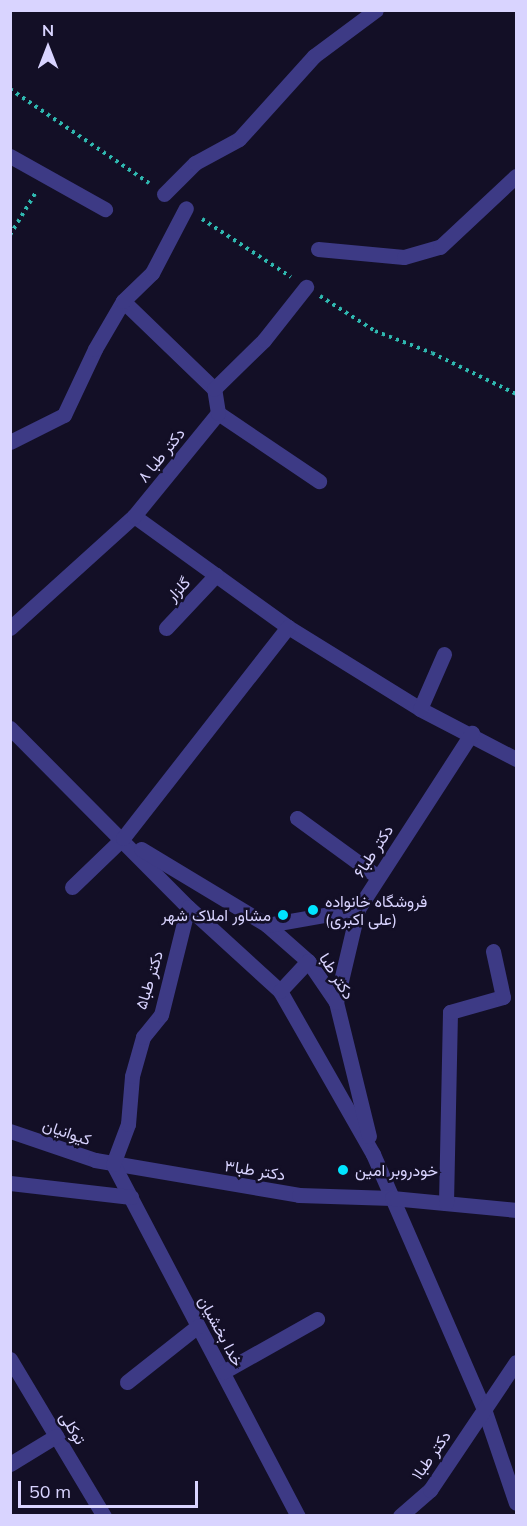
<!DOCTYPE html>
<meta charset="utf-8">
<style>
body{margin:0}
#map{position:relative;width:527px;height:1526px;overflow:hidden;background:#130f26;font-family:Mulish,Vazirmatn,sans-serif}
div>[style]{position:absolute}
.path>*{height:4px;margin-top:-2px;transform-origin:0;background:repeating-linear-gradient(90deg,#2fb8b0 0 3px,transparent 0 7.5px)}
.minor>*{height:15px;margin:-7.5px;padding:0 7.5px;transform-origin:7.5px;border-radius:7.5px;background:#3d3a85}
.dots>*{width:16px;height:16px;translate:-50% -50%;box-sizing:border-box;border:3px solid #130f26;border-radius:50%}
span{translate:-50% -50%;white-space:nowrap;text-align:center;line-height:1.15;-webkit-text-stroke:5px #130f26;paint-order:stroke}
.street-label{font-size:16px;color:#d9d4ff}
.poi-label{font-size:16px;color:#d9d4ff}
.left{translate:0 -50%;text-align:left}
.right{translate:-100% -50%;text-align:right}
.frame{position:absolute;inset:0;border:12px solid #d9d4ff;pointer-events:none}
.north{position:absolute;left:18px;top:18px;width:60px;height:60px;-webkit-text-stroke:4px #130f26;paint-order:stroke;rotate:0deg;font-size:16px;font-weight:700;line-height:24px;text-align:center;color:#d9d4ff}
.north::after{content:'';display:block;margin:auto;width:21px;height:27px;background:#d9d4ff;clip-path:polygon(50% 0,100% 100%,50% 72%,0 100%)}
.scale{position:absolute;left:18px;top:1481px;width:180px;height:27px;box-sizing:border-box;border:3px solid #d9d4ff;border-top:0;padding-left:8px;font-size:18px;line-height:21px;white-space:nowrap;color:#d9d4ff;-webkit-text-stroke:4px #130f26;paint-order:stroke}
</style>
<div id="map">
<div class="path">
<div style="left:10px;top:89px;width:168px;rotate:34.1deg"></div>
<div style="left:202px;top:219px;width:106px;rotate:33.1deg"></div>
<div style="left:10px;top:235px;width:50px;rotate:-58.8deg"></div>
<div style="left:320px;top:296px;width:65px;rotate:32.5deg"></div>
<div style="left:375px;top:331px;width:61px;rotate:21.1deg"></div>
<div style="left:432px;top:353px;width:93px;rotate:26deg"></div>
</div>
<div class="minor">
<div style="left:10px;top:156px;width:109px;rotate:29.2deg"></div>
<div style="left:164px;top:194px;width:44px;rotate:-45deg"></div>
<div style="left:195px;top:163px;width:50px;rotate:-28.6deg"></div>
<div style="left:239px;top:139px;width:112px;rotate:-47.9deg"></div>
<div style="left:314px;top:56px;width:77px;rotate:-36.6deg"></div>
<div style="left:318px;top:249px;width:86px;rotate:5.3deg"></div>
<div style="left:404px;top:257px;width:37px;rotate:-16deg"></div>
<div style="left:440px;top:247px;width:104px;rotate:-43.1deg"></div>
<div style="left:123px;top:301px;width:127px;rotate:44deg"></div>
<div style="left:218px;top:413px;width:122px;rotate:34deg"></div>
<div style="left:10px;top:442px;width:60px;rotate:-26.6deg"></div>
<div style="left:64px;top:415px;width:73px;rotate:-64.8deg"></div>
<div style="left:95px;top:349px;width:56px;rotate:-59.7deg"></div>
<div style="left:123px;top:301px;width:40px;rotate:-44deg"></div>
<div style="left:152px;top:273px;width:73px;rotate:-62.4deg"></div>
<div style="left:134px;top:516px;width:190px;rotate:35.8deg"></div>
<div style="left:288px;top:627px;width:155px;rotate:31.8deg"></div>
<div style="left:420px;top:709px;width:108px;rotate:27.5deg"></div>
<div style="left:10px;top:628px;width:167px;rotate:-42.1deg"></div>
<div style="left:134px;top:516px;width:133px;rotate:-50.8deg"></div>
<div style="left:218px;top:413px;width:24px;rotate:-99deg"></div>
<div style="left:214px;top:389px;width:70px;rotate:-44.4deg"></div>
<div style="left:264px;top:340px;width:68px;rotate:-51.6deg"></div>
<div style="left:166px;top:628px;width:73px;rotate:-46.7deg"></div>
<div style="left:420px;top:709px;width:60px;rotate:-66.4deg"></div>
<div style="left:10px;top:728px;width:252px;rotate:45.2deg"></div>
<div style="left:188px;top:907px;width:125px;rotate:42.4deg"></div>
<div style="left:280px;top:991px;width:188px;rotate:60.3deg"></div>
<div style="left:373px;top:1154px;width:278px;rotate:66.5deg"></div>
<div style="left:484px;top:1409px;width:99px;rotate:71.2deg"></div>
<div style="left:297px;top:818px;width:100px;rotate:36.1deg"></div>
<div style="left:141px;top:849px;width:147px;rotate:31.1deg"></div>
<div style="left:267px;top:925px;width:55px;rotate:41.3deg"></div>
<div style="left:308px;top:961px;width:50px;rotate:55.7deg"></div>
<div style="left:336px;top:1002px;width:138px;rotate:76.2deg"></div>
<div style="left:72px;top:887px;width:71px;rotate:-43.9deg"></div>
<div style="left:123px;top:838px;width:268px;rotate:-52deg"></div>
<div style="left:267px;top:925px;width:92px;rotate:-10deg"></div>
<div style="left:280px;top:991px;width:41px;rotate:-47deg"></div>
<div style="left:336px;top:1002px;width:96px;rotate:-76.7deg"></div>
<div style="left:358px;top:909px;width:210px;rotate:-57.1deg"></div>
<div style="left:10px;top:1131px;width:90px;rotate:18.8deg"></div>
<div style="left:95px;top:1160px;width:207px;rotate:9.7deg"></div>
<div style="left:299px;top:1195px;width:93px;rotate:1.8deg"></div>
<div style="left:392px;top:1198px;width:125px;rotate:5.5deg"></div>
<div style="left:113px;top:1164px;width:398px;rotate:62.3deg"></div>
<div style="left:113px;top:1164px;width:43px;rotate:-69.4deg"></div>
<div style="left:128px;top:1124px;width:48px;rotate:-85.2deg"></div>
<div style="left:132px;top:1076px;width:41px;rotate:-74.2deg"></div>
<div style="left:143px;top:1037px;width:28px;rotate:-51deg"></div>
<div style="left:161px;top:1015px;width:111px;rotate:-76deg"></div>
<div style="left:10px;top:1183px;width:122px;rotate:6.6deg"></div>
<div style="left:446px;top:1203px;width:191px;rotate:-88.8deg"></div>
<div style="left:450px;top:1012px;width:55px;rotate:-15.8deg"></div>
<div style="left:503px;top:997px;width:47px;rotate:-102.3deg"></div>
<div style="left:10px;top:1359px;width:183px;rotate:59.1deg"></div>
<div style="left:223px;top:1372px;width:108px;rotate:-29.4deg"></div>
<div style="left:127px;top:1382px;width:90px;rotate:-38.3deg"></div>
<div style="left:10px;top:1464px;width:54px;rotate:-31.3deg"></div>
<div style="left:400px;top:1516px;width:40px;rotate:-41deg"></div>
<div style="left:430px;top:1490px;width:154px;rotate:-56.1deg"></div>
</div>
<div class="dots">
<div style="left:313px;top:910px;background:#00e5ff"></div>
<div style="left:283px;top:915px;background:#00e5ff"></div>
<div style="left:343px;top:1170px;background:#00e5ff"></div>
</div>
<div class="street-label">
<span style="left:161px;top:455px;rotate:-51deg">دکتر طبا ۸</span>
<span style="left:178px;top:589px;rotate:-47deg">گلزار</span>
<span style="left:373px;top:851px;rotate:-57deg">دکتر طبا۶</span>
<span style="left:337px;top:976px;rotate:58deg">دکتر طبا</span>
<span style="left:149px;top:980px;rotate:-73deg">دکتر طبا۵</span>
<span style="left:67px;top:1132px;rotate:19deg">کیوانیان</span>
<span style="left:255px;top:1170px;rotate:9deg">دکتر طبا۳</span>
<span style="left:221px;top:1331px;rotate:62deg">خدا بخشیان</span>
<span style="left:73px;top:1428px;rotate:59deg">توکلی</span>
<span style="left:431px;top:1455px;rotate:-55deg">دکتر طبا۱</span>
</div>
<div class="poi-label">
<span class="left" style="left:325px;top:910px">فروشگاه خانواده<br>(علی اکبری)</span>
<span class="right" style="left:271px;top:915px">مشاور املاک شهر</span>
<span class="left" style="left:355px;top:1170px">خودروبر امین</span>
</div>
<div class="frame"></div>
<div class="north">N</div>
<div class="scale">50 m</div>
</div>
